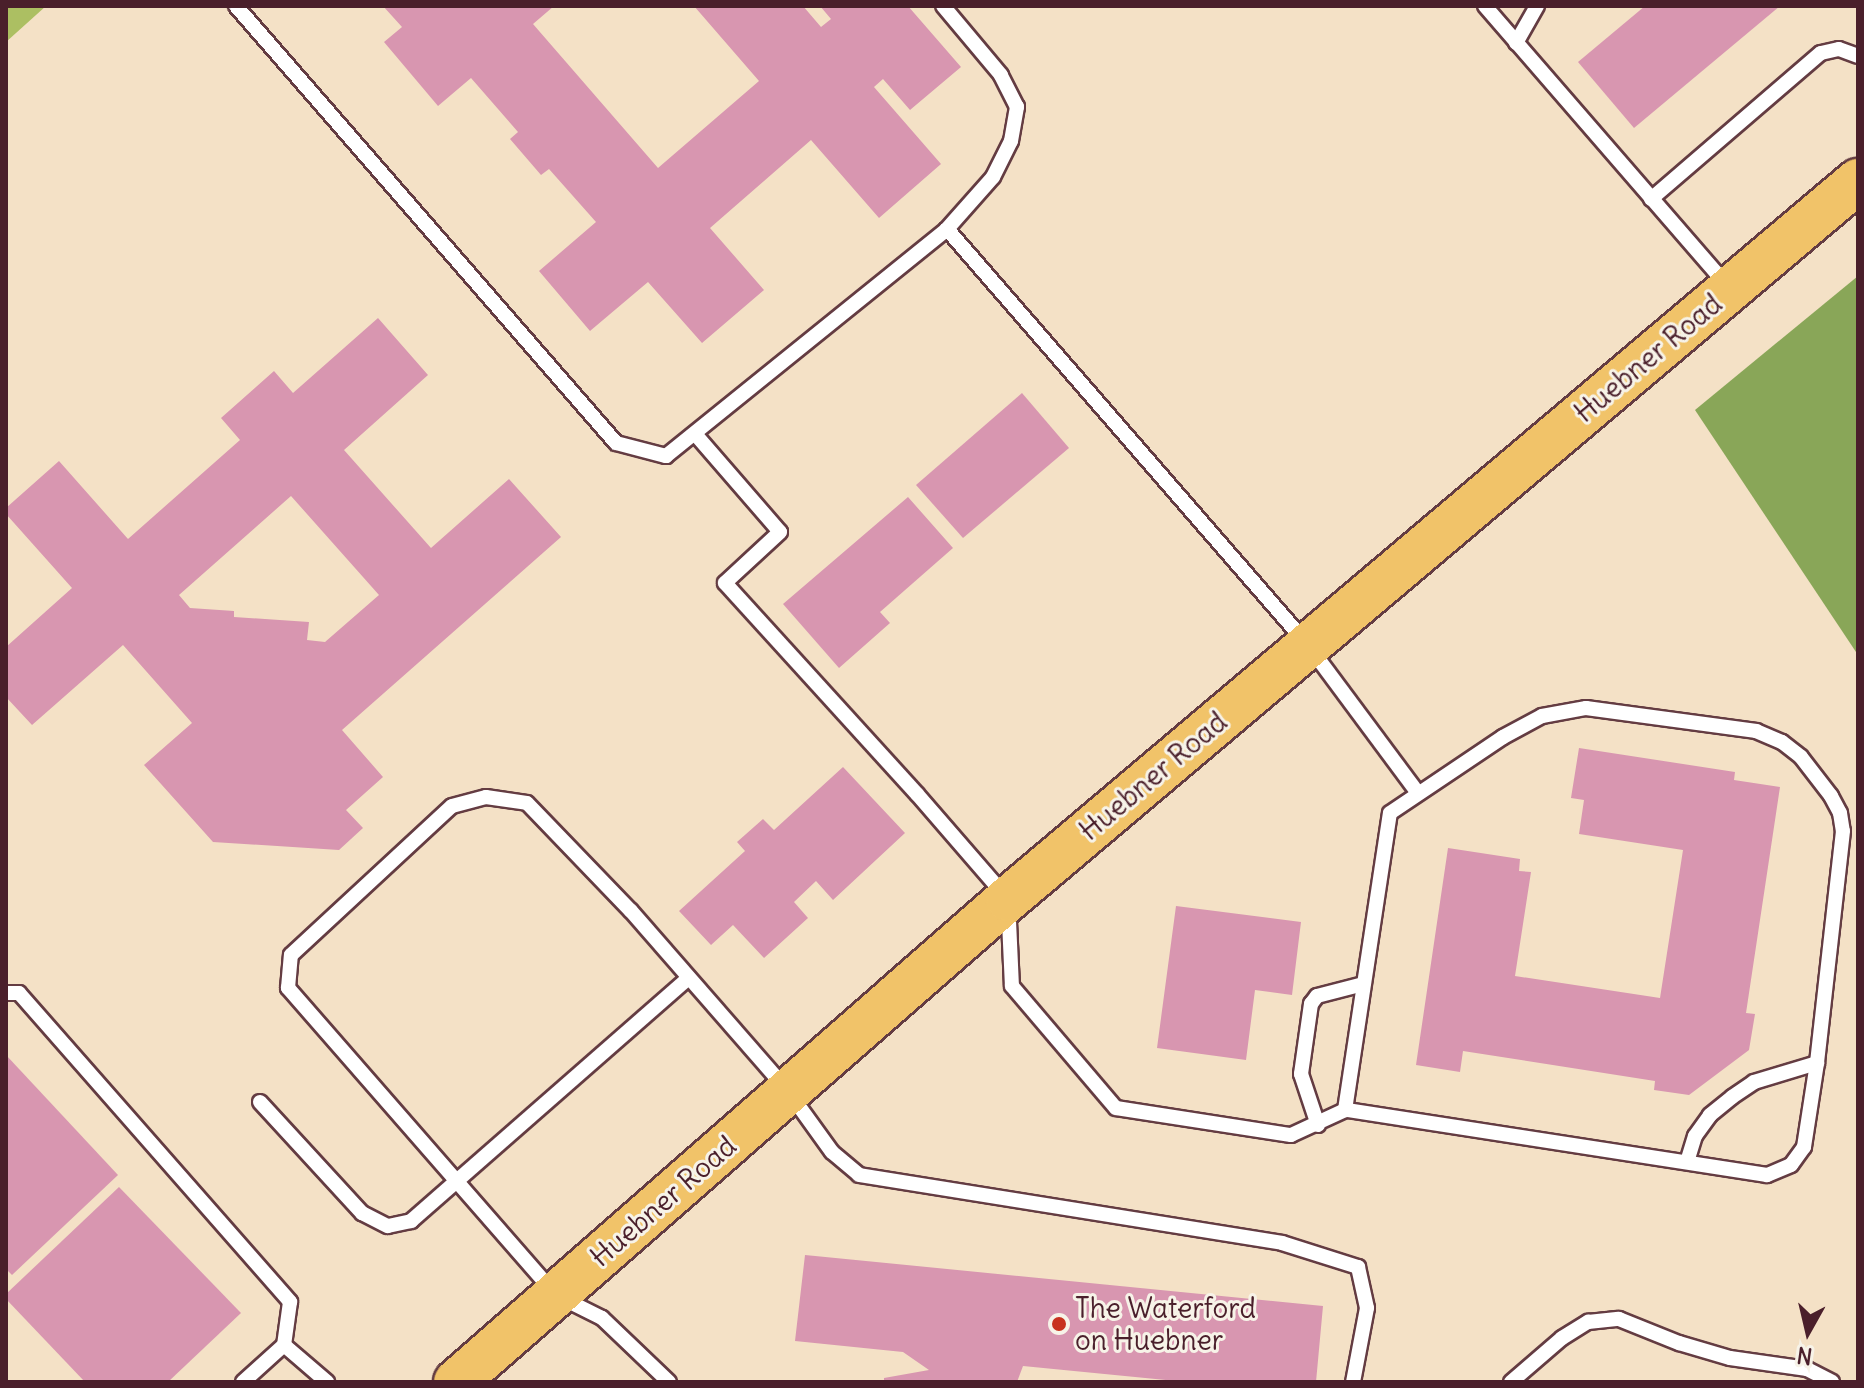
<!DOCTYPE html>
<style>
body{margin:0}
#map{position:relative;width:1864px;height:1388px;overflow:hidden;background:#f4e1c6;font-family:Delius,sans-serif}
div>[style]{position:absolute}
.green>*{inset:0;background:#acbf62}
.forest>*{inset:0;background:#89a658}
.building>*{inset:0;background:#d896b0}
.roads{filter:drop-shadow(2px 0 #643c42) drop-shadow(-2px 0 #643c42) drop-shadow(0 2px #643c42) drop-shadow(0 -2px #643c42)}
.service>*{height:14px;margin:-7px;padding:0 7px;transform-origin:7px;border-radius:7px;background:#fff}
.primary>*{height:44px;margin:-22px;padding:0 22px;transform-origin:22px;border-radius:22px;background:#f1c369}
.dots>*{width:22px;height:22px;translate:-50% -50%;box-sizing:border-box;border:4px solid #f7f3e8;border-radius:50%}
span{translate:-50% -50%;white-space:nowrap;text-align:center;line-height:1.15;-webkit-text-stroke:6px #f7f3e8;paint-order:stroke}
.street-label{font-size:28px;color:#4a1f2b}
.poi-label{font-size:28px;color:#4a1f2b}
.left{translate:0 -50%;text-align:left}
.frame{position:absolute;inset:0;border:8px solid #4a1f2b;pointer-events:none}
.north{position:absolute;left:1768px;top:1292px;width:80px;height:80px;-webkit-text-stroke:6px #f7f3e8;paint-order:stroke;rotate:188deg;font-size:22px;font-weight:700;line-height:32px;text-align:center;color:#4a1f2b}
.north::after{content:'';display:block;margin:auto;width:28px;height:36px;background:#4a1f2b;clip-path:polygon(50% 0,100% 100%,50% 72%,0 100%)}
</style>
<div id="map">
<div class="green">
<div style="clip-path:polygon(6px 6px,46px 6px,6px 42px)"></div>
</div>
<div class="forest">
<div style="clip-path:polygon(1858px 276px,1858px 655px,1695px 410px)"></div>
</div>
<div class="building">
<div style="clip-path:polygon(383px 6px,554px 6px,533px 24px,658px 168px,759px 81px,694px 6px,803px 6px,821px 27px,831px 19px,820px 6px,908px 6px,961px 67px,910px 110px,883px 79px,874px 87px,941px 164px,879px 218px,811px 140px,710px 228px,764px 290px,702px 343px,648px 282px,590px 331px,539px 271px,596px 222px,549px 169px,541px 175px,510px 139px,518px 132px,471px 78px,438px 106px,384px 42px,402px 27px)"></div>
<div style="clip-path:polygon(1645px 6px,1780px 6px,1634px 128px,1578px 62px)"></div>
<div style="clip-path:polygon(evenodd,378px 318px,428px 375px,344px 450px,431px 548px,509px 479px,561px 537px,342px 730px,383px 777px,346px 810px,363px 828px,339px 850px,213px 842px,144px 765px,192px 723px,123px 645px,32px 725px,6px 697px,6px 647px,72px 588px,6px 514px,6px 508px,59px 461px,128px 539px,240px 440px,221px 418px,274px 371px,293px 393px,378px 318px,291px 496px,379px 595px,325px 642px,307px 640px,309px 622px,234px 617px,234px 611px,190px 608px,179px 595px,291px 496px)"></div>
<div style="clip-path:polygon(1022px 393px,1069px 448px,963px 538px,916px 485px)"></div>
<div style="clip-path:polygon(908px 497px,953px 548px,880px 612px,890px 623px,839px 668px,783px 604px)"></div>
<div style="clip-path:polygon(1579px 748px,1735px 772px,1734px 780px,1780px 787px,1746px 1013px,1755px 1014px,1749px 1050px,1689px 1095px,1654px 1090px,1655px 1081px,1463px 1051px,1460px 1072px,1416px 1065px,1448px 848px,1520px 859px,1519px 871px,1531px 872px,1515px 976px,1660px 998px,1683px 850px,1579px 834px,1584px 800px,1571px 798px)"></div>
<div style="clip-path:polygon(843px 767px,905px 833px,833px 900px,816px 881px,794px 902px,808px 918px,764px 958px,733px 925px,711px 945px,679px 911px,745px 851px,737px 842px,763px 819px,774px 830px)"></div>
<div style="clip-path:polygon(1176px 906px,1301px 922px,1292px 995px,1255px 990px,1246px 1060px,1157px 1048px)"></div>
<div style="clip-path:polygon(6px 1055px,118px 1175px,12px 1275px,6px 1269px)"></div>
<div style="clip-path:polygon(119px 1187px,241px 1313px,168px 1382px,85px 1382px,6px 1299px,6px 1294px)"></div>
<div style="clip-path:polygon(805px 1255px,1323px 1306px,1316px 1382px,1186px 1382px,1023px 1366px,1017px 1382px,884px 1382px,884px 1378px,929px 1370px,903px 1352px,795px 1341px)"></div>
</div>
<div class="roads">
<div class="service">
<div style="left:236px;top:6px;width:579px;rotate:48.99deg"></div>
<div style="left:616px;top:443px;width:52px;rotate:14.6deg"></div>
<div style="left:666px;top:456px;width:361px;rotate:-38.9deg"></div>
<div style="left:947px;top:229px;width:69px;rotate:-48.5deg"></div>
<div style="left:993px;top:177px;width:40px;rotate:-63.4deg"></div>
<div style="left:1011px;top:141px;width:35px;rotate:-80deg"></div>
<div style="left:1017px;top:107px;width:36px;rotate:-117deg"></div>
<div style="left:1001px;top:75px;width:90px;rotate:-130deg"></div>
<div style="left:1485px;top:6px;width:371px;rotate:49.1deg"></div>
<div style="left:1516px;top:43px;width:43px;rotate:-60.4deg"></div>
<div style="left:1651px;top:199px;width:224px;rotate:-40.7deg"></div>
<div style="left:1821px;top:53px;width:18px;rotate:-13deg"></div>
<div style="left:1839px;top:49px;width:20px;rotate:20deg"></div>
<div style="left:947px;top:229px;width:551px;rotate:49.05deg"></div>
<div style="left:1308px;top:645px;width:183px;rotate:53.4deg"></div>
<div style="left:696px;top:435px;width:128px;rotate:49.1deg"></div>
<div style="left:780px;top:532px;width:75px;rotate:137.2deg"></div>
<div style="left:725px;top:583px;width:285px;rotate:47.7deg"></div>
<div style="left:917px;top:794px;width:139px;rotate:49.1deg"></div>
<div style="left:1008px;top:899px;width:87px;rotate:87.4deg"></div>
<div style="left:1012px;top:986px;width:160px;rotate:49.6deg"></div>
<div style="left:1116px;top:1108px;width:177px;rotate:8.8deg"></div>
<div style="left:1291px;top:1135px;width:60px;rotate:-24.8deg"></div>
<div style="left:1586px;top:708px;width:172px;rotate:7.7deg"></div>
<div style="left:1756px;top:731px;width:28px;rotate:23deg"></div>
<div style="left:1782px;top:742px;width:24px;rotate:38deg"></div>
<div style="left:1801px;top:757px;width:49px;rotate:52.4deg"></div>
<div style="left:1831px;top:796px;width:19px;rotate:62deg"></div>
<div style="left:1840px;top:813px;width:18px;rotate:81deg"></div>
<div style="left:1843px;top:831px;width:233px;rotate:96.4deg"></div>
<div style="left:1817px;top:1063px;width:85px;rotate:98.8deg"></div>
<div style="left:1804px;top:1147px;width:22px;rotate:126deg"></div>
<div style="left:1791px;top:1165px;width:26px;rotate:157deg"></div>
<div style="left:1767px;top:1175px;width:427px;rotate:-171.2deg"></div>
<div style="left:1345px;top:1110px;width:300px;rotate:-81.4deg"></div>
<div style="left:1390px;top:813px;width:136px;rotate:-33.9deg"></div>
<div style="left:1503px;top:737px;width:44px;rotate:-28.3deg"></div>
<div style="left:1542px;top:716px;width:45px;rotate:-10.3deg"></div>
<div style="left:6px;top:993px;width:13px"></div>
<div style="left:19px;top:993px;width:411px;rotate:48.7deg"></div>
<div style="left:290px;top:1302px;width:43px;rotate:97.9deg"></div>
<div style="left:284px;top:1345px;width:57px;rotate:40.7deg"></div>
<div style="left:260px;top:1102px;width:151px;rotate:47.4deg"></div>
<div style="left:362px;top:1213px;width:29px;rotate:27deg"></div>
<div style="left:388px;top:1226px;width:24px;rotate:-12deg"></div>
<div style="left:411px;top:1221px;width:369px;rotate:-41.2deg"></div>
<div style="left:1318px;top:1125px;width:54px;rotate:-108.4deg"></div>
<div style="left:1301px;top:1074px;width:71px;rotate:-81.9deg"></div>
<div style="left:1311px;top:1004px;width:10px;rotate:-53deg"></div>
<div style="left:1317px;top:996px;width:48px;rotate:-14.6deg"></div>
<div style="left:1687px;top:1162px;width:27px;rotate:-73deg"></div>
<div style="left:1695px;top:1136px;width:26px;rotate:-54deg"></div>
<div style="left:1710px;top:1115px;width:28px;rotate:-39deg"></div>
<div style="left:1732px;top:1097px;width:27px;rotate:-34deg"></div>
<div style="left:1754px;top:1082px;width:66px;rotate:-16.8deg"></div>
<div style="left:243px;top:1382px;width:55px;rotate:-42.1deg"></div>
<div style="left:669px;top:1382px;width:93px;rotate:-136.3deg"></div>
<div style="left:602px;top:1318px;width:51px;rotate:-153.4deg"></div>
<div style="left:556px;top:1295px;width:408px;rotate:-131.1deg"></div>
<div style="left:288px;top:988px;width:33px;rotate:-85deg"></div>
<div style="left:291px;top:955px;width:219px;rotate:-42.8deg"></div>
<div style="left:452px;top:806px;width:35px;rotate:-15deg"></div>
<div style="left:486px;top:797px;width:41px;rotate:8.3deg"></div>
<div style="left:527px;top:803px;width:150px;rotate:46.1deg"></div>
<div style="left:631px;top:911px;width:239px;rotate:48.9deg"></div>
<div style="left:788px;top:1091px;width:75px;rotate:54.2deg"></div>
<div style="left:832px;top:1152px;width:35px;rotate:40deg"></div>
<div style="left:859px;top:1175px;width:428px;rotate:9.1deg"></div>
<div style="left:1282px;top:1243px;width:80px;rotate:17.5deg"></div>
<div style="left:1358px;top:1267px;width:42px;rotate:77.6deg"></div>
<div style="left:1367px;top:1308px;width:75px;rotate:100.7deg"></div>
<div style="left:1511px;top:1382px;width:67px;rotate:-40.8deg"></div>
<div style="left:1562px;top:1338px;width:31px;rotate:-32deg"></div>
<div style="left:1588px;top:1322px;width:31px;rotate:-6deg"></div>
<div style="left:1619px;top:1319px;width:65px;rotate:21.8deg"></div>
<div style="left:1679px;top:1343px;width:53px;rotate:16.4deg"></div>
<div style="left:1730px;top:1358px;width:78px;rotate:8.1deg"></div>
<div style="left:1807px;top:1369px;width:28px;rotate:27deg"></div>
</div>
<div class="primary">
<div style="left:456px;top:1382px;width:733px;rotate:-41.19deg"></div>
<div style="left:1008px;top:899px;width:1113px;rotate:-40.19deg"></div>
</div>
</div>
<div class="dots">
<div style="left:1059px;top:1324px;background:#c8321e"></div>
</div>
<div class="street-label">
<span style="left:1648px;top:358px;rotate:-40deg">Huebner Road</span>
<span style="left:1153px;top:776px;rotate:-40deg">Huebner Road</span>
<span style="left:663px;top:1201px;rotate:-41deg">Huebner Road</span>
</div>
<div class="poi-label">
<span class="left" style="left:1075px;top:1324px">The Waterford<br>on Huebner</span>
</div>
<div class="frame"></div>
<div class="north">N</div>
</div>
